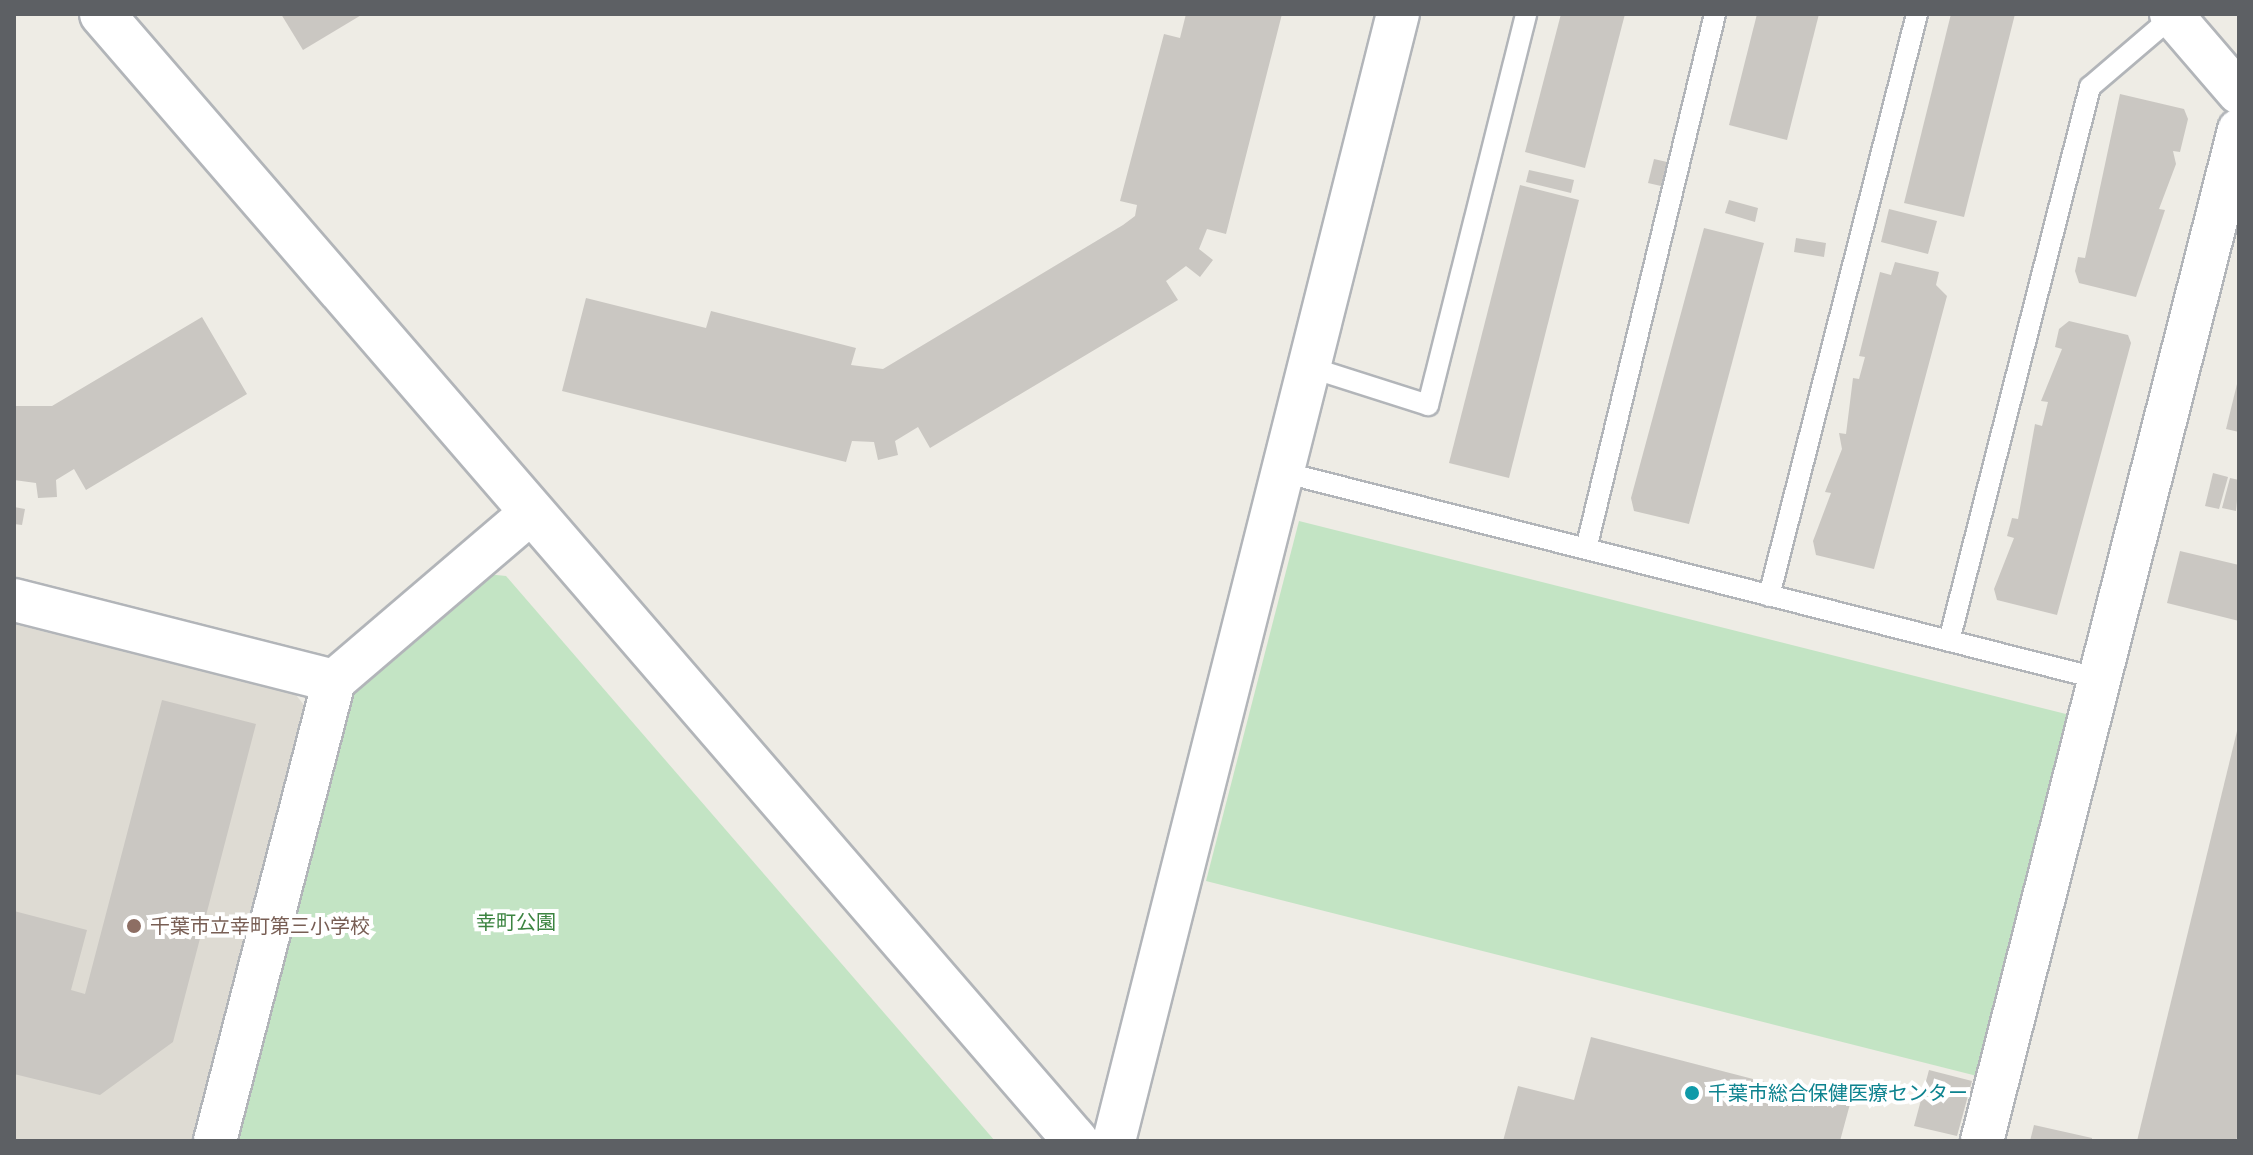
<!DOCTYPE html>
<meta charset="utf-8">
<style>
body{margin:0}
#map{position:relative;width:2253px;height:1155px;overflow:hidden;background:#eeece5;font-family:Roboto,"Noto Sans JP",sans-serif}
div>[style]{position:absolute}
.education>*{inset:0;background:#dedbd3}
.green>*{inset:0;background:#c3e4c4}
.building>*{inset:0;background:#cac7c2}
.roads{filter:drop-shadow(2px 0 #b2b5b9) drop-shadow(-2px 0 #b2b5b9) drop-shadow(0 2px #b2b5b9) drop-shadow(0 -2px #b2b5b9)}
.service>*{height:20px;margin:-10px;padding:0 10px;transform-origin:10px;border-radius:10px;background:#fff}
.minor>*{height:42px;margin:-21px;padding:0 21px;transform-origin:21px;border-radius:21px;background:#fff}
.tertiary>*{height:44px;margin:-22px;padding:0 22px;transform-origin:22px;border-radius:22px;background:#fff}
.dots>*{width:22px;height:22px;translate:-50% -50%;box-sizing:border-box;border:4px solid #fff;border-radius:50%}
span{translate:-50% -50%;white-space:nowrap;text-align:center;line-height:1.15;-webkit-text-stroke:8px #fff;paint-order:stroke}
.park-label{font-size:20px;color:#3c8441}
.education-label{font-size:20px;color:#785e54}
.left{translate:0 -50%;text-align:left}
.culture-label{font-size:20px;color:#0d838f}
.frame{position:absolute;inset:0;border:16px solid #5d6064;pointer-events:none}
</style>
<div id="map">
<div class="education">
<div style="clip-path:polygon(14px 624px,296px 695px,308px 710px,202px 1141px,14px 1141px)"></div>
</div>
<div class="green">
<div style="clip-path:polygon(1299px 521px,2074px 716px,1981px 1077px,1206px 881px)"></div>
<div style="clip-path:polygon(487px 574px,506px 576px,995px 1141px,235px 1141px,350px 690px)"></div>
</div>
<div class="building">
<div style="clip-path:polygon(281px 14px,363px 14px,303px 50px)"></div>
<div style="clip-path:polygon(1186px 14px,1282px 14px,1226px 234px,1207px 229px,1199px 249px,1213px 260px,1200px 277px,1186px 266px,1166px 281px,1178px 300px,930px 448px,918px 427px,895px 441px,898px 455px,878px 460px,874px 442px,852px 441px,846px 462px,562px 391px,586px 298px,706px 328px,711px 311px,856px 348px,851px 365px,883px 369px,1123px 225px,1135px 216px,1137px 205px,1120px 201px,1164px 34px,1180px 38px)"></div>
<div style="clip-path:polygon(1561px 14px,1625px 14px,1585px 168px,1525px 152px)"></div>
<div style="clip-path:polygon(1757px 14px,1819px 14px,1787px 140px,1729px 125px)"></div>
<div style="clip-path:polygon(1951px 14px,2015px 14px,1964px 217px,1904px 203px)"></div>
<div style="clip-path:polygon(2120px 94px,2184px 109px,2188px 119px,2180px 152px,2173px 151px,2176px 164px,2159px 209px,2165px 210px,2136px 297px,2079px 283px,2075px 271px,2078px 257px,2085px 258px)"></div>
<div style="clip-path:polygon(1654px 159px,1667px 162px,1661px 186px,1648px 183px)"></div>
<div style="clip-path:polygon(1529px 170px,1574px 180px,1571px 193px,1526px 182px)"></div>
<div style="clip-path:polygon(1520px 185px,1579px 200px,1509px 478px,1449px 463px)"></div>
<div style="clip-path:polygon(1729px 200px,1758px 208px,1755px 222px,1725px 213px)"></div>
<div style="clip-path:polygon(1889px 209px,1937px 221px,1928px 254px,1881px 242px)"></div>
<div style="clip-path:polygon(1704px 228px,1764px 243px,1689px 524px,1634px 511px,1631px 498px)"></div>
<div style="clip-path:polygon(1796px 238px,1826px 243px,1824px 257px,1794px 252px)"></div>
<div style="clip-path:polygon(1895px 262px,1939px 272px,1936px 285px,1947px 296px,1874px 569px,1816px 555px,1813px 541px,1831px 493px,1825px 492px,1842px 449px,1839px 433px,1846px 434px,1853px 378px,1859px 379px,1865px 357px,1859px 356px,1880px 272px,1891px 275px)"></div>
<div style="clip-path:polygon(202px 317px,247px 394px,86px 490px,74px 469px,56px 480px,57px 497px,38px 498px,36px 483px,14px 480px,14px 406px,52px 406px)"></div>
<div style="clip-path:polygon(2069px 321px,2128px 335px,2131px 343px,2057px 615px,1997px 600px,1994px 589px,2014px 538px,2007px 536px,2012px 518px,2018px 519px,2035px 424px,2042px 426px,2048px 402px,2041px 401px,2062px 349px,2055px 347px,2059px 329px)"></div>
<div style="clip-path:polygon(2238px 380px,2239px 380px,2239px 432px,2226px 429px)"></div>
<div style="clip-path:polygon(2213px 473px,2228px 477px,2219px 509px,2205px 506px)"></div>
<div style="clip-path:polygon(2230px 478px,2239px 480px,2236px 511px,2222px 508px)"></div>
<div style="clip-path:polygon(14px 507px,25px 509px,22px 525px,14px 524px)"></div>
<div style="clip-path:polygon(2180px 551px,2239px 565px,2239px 621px,2167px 603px)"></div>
<div style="clip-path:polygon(162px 700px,256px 724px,173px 1042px,100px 1095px,14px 1074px,14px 911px,87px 930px,71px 990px,85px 994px)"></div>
<div style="clip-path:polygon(2238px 727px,2239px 1130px,2236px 1141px,2137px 1141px)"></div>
<div style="clip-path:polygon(1591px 1037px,1850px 1104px,1840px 1141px,1503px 1141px,1518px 1086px,1574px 1100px)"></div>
<div style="clip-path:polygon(1929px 1070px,1972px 1081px,1957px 1136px,1914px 1126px)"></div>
<div style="clip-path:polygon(2034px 1125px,2092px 1138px,2092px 1141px,2030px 1141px)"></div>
</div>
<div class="roads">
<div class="service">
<div style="left:1309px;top:367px;width:125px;rotate:17.7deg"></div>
<div style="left:1428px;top:405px;width:403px;rotate:-75.9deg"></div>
<div style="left:1282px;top:472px;width:844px;rotate:14.2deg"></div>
<div style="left:1586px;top:549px;width:550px;rotate:-76.44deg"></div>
<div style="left:1769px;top:596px;width:601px;rotate:-75.73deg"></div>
<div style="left:1949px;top:641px;width:572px;rotate:-75.72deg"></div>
<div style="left:2090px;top:87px;width:109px;rotate:-40.5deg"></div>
</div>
<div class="minor">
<div style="left:2171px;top:14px;width:104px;rotate:49.3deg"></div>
<div style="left:14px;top:600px;width:330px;rotate:14.2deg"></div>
<div style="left:215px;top:1141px;width:475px;rotate:-75.5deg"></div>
<div style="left:334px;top:681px;width:259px;rotate:-40.5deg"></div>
<div style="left:1114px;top:1141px;width:1162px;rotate:-75.86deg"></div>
<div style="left:1982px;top:1141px;width:1043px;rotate:-75.74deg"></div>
</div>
<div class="tertiary">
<div style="left:102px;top:14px;width:1490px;rotate:49.17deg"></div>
</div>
</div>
<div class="dots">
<div style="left:134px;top:926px;background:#8d6e63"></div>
<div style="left:1692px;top:1093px;background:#0f9aa8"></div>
</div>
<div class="park-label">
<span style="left:516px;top:922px">幸町公園</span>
</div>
<div class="education-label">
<span class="left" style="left:150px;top:926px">千葉市立幸町第三小学校</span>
</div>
<div class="culture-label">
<span class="left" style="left:1708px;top:1093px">千葉市総合保健医療センター</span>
</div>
<div class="frame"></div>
</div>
